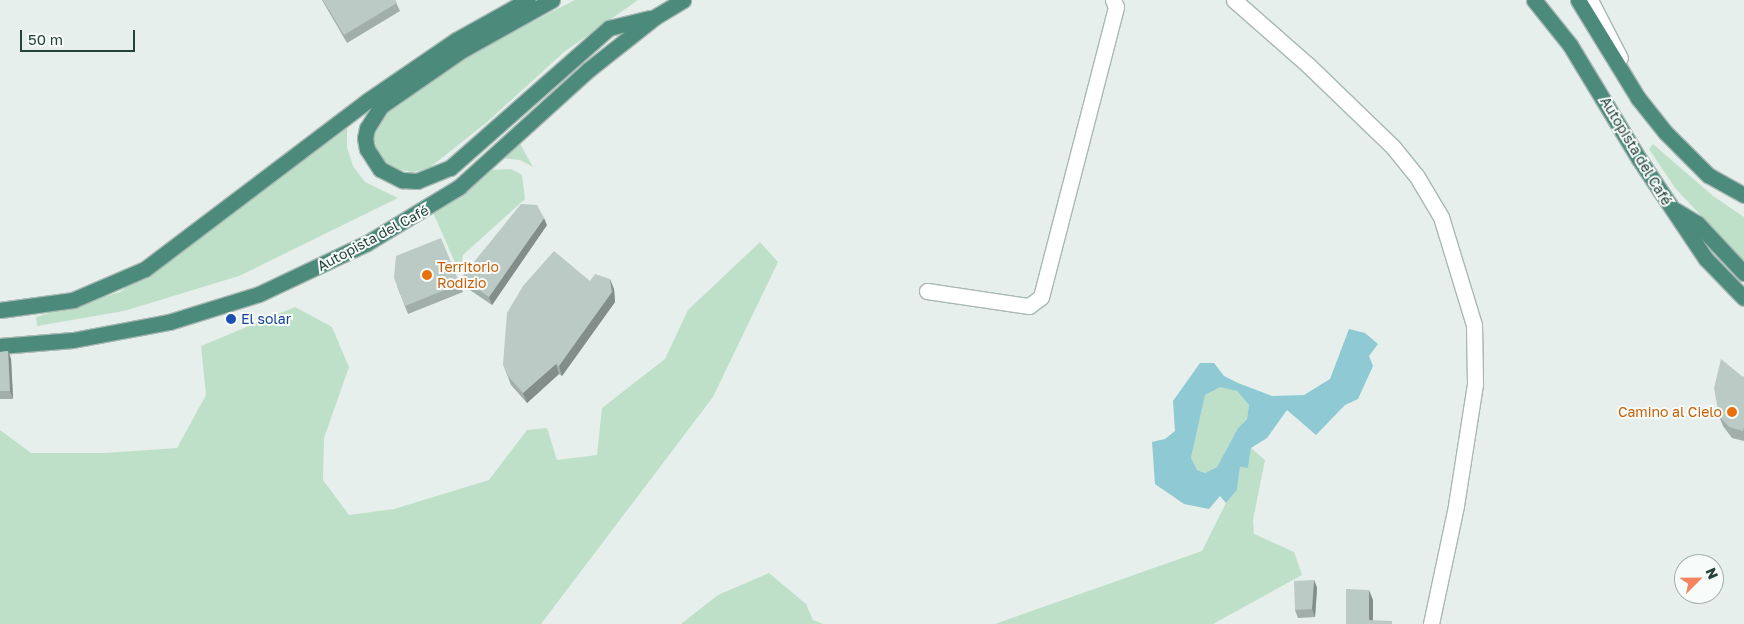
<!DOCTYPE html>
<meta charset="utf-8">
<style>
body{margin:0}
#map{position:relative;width:1744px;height:624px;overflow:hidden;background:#e6efeb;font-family:"Golos Text",sans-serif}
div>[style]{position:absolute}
.green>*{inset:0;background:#bfe0c8}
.water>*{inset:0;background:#8ec9d4}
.roads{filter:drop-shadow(1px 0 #a8b8b2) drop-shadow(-1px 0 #a8b8b2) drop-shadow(0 1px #a8b8b2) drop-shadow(0 -1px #a8b8b2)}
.minor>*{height:15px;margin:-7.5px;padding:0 7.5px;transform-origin:7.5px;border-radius:7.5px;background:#fff}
.trunk>*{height:15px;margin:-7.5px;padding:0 7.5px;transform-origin:7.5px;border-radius:7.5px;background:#4c8a7c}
.wall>*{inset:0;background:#a1aea9}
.shaded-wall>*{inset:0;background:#838d89}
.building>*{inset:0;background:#bbcac4}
.dots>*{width:14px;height:14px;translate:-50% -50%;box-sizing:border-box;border:2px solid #f7fbf9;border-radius:50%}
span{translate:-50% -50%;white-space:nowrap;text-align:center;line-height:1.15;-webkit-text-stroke:4px #f7fbf9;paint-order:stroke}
.street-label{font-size:14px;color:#24423a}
.food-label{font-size:14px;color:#c56008}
.left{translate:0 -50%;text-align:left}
.right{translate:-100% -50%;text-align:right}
.transit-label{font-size:14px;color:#164399}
.north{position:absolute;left:1674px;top:554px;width:50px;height:50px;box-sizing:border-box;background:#f7fbf9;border:1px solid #a3b1ad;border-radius:50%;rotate:67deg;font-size:14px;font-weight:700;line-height:20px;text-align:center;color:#24423a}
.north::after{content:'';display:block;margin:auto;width:18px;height:22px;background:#f4845f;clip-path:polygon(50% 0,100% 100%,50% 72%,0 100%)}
.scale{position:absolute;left:20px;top:30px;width:115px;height:22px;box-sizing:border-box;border:2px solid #24423a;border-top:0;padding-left:6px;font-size:15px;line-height:18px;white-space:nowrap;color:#24423a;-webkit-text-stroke:4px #f7fbf9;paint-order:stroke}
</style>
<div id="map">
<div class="green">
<div style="clip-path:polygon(575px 0,638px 0,564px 52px,487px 122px,428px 169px,412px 172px,387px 167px,377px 151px,374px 136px,374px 127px,391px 105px,500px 38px)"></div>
<div style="clip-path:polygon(347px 128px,347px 147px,353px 166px,365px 182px,398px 198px,239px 276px,124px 311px,37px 326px,36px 317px,120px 292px)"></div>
<div style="clip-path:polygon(519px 142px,533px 167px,520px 160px,502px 158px)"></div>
<div style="clip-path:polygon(1653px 144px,1713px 196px,1744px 217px,1744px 261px,1675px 188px,1649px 149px)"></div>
<div style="clip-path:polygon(511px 169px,522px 175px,525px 199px,463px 255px,460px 274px,432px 210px,487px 170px)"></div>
<div style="clip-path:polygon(760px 242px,778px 262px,713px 397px,541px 624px,0 624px,0 430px,31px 453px,105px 453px,177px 448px,206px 395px,201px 346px,295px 307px,332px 327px,349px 367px,324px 438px,323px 480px,349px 515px,394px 509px,489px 480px,527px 430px,547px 428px,557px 460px,597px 455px,602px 408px,665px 359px,688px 310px)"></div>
<div style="clip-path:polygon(1220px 386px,1237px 391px,1249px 405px,1247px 419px,1238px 428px,1217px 467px,1206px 473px,1197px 470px,1191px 458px,1205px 394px)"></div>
<div style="clip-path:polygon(1251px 448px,1265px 460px,1253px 520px,1254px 534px,1294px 552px,1302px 575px,1213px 624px,995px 624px,1202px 551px,1226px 503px,1237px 490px,1240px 467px,1248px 468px)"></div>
<div style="clip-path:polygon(769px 573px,806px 604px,813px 620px,823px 624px,681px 624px,718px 595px)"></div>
</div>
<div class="water">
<div style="clip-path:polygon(evenodd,1349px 329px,1365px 333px,1378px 344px,1369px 356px,1373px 366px,1358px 399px,1345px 405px,1316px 435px,1287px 410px,1267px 438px,1251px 448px,1248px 468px,1240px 467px,1237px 490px,1226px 503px,1220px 496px,1209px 509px,1184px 504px,1155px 484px,1152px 442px,1165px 439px,1175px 431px,1173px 401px,1200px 363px,1214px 363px,1224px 376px,1238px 383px,1272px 396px,1304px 395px,1330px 379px,1349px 329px,1220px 387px,1237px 391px,1249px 405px,1247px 419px,1238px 428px,1217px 467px,1205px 473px,1197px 470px,1191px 458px,1205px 395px,1220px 387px)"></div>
</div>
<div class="roads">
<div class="minor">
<div style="left:1234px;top:0;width:98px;rotate:41.3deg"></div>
<div style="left:1308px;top:65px;width:118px;rotate:44deg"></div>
<div style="left:1393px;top:147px;width:36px;rotate:51deg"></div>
<div style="left:1416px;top:175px;width:49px;rotate:59.2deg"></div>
<div style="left:1441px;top:217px;width:113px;rotate:73deg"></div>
<div style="left:1474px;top:325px;width:59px;rotate:89deg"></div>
<div style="left:1475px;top:384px;width:123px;rotate:98.9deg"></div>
<div style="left:1456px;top:506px;width:121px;rotate:102deg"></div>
<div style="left:1590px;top:0;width:65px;rotate:62.7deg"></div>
<div style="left:927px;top:291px;width:103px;rotate:8.4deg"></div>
<div style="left:1029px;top:306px;width:15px;rotate:-37deg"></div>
<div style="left:1041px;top:297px;width:300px;rotate:-75.5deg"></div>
<div style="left:1116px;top:7px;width:8px;rotate:-113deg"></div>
</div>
<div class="trunk">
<div style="left:552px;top:0;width:103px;rotate:150.9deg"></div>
<div style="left:462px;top:50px;width:98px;rotate:145.3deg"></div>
<div style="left:381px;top:106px;width:26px;rotate:122deg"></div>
<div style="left:367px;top:128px;width:10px;rotate:101deg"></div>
<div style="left:365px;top:138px;width:11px;rotate:80deg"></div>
<div style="left:367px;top:149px;width:24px;rotate:57deg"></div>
<div style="left:380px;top:169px;width:25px;rotate:27deg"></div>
<div style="left:402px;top:180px;width:15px;rotate:4deg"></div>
<div style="left:417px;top:181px;width:35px;rotate:-22deg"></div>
<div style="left:450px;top:168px;width:212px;rotate:-41.4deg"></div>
<div style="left:609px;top:28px;width:42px;rotate:-13.7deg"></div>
<div style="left:1534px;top:0;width:58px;rotate:51.3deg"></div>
<div style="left:1570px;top:45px;width:133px;rotate:58.8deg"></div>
<div style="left:1639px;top:159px;width:120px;rotate:56.2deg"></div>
<div style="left:1706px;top:259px;width:54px;rotate:45.7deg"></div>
<div style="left:1578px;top:0;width:115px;rotate:58.5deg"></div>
<div style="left:1638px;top:98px;width:43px;rotate:51.5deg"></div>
<div style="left:1665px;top:132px;width:61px;rotate:45deg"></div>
<div style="left:1708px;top:175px;width:41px;rotate:29.1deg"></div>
<div style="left:1675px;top:210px;width:26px;rotate:31deg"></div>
<div style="left:1697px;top:223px;width:69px;rotate:46.8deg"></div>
<div style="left:0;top:310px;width:74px;rotate:-7.8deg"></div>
<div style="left:73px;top:300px;width:78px;rotate:-23.3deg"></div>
<div style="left:145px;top:269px;width:278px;rotate:-37.1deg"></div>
<div style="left:367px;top:101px;width:108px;rotate:-34.4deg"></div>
<div style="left:456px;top:40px;width:82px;rotate:-29.1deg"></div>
<div style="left:0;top:346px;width:73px;rotate:-4.7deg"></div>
<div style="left:73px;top:340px;width:98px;rotate:-10.6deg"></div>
<div style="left:169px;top:322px;width:94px;rotate:-17.3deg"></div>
<div style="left:259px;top:294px;width:119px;rotate:-25.3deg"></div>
<div style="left:367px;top:243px;width:108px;rotate:-31.3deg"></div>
<div style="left:459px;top:187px;width:174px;rotate:-42.2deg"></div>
<div style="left:588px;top:70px;width:85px;rotate:-38.3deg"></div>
<div style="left:655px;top:17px;width:33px;rotate:-31deg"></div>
</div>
</div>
<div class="wall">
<div style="clip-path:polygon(322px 0,395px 0,400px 11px,347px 43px)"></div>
<div style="clip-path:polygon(547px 225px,492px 305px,464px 286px,461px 278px)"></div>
<div style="clip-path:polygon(590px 281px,614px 289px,615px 302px,562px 376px,559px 374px,527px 403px,511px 385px,503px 364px)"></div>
<div style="clip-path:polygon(460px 284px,463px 292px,408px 314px,397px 286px)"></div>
<div style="clip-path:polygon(8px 351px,11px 359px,13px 399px,0 399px,0 352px)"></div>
<div style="clip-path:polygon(1744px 376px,1744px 441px,1732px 438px,1723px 426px,1719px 416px)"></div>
<div style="clip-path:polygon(1314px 580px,1317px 588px,1315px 617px,1298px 618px,1295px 610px)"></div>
</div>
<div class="shaded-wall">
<div style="clip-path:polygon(544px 218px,547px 225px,492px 305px,489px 297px)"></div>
<div style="clip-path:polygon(610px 279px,614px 289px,615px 302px,562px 376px,559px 366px)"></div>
<div style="clip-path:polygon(8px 351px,11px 359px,13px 399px,10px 391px)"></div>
<div style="clip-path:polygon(556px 364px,559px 374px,527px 403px,523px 393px)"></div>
<div style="clip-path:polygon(1314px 580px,1317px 588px,1315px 617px,1312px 609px)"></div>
<div style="clip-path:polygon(1369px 590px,1373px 600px,1373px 624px,1369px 620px)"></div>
</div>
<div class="building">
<div style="clip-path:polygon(323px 0,395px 0,397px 3px,344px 35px)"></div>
<div style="clip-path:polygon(521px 204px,537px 205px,544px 218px,489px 297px,461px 278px)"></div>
<div style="clip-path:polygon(441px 238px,460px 284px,405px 306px,394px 278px,396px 256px)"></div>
<div style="clip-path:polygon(554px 251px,590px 281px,595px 274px,610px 279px,612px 292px,559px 366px,556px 364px,523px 393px,508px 376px,503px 364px,507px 313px,523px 286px)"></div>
<div style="clip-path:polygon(8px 351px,10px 391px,0 391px,0 352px)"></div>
<div style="clip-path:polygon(1721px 359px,1743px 377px,1744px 376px,1744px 427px,1743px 431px,1729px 427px,1719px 416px,1714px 388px)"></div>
<div style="clip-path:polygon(1314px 580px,1312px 609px,1295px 610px,1294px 581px)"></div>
<div style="clip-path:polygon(1346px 589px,1369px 590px,1369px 620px,1392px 621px,1392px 624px,1346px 624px)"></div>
</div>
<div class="dots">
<div style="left:427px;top:275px;background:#e8710a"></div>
<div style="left:231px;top:319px;background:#1a4fb4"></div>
<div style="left:1732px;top:412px;background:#e8710a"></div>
</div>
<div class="street-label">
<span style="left:1636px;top:151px;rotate:59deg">Autopista del Café</span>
<span style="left:373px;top:238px;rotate:-28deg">Autopista del Café</span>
</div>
<div class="food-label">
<span class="left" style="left:437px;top:275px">Territorio<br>Rodizio</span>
<span class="right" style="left:1722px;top:412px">Camino al Cielo</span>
</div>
<div class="transit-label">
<span class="left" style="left:241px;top:319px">El solar</span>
</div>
<div class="north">N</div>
<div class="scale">50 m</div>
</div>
